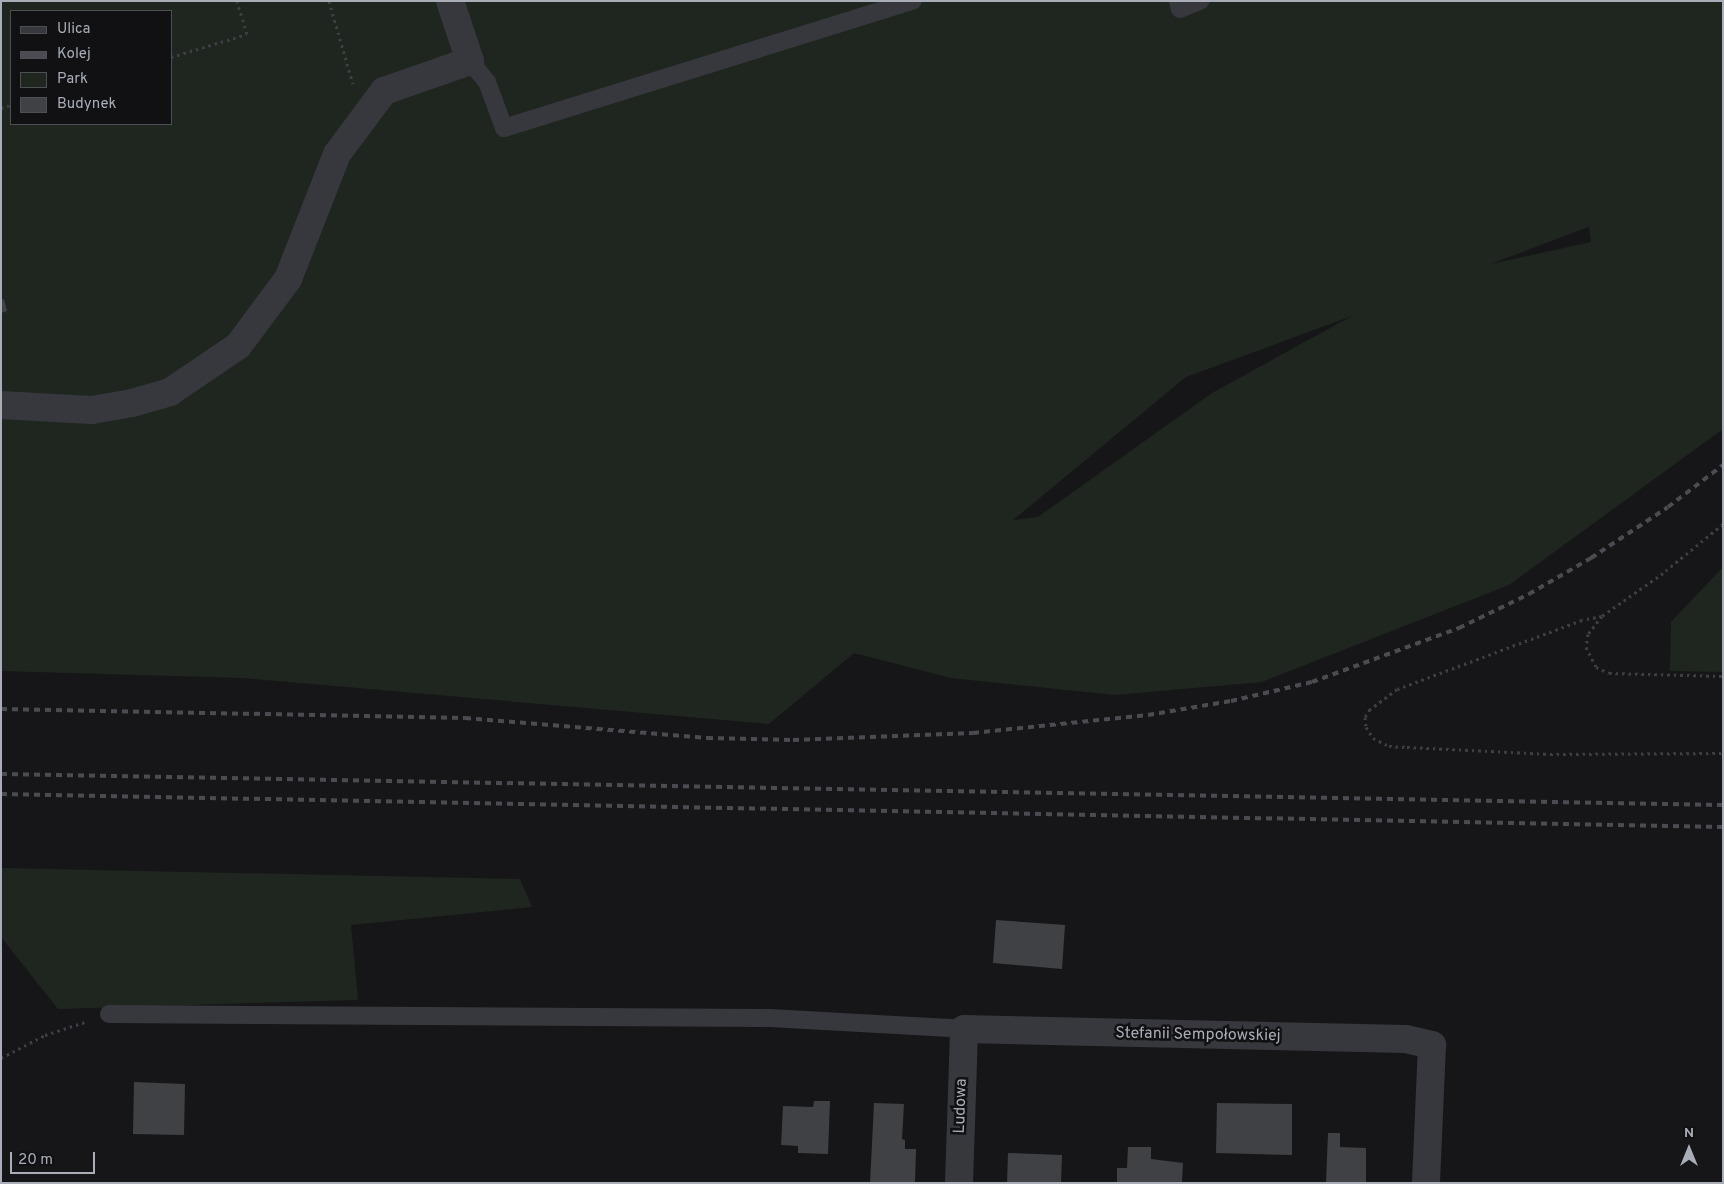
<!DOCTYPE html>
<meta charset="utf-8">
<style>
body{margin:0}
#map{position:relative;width:1724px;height:1184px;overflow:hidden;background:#161618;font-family:Overpass,sans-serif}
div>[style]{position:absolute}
.green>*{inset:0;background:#1e261f}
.building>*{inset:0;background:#404145}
.path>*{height:3px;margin-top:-1.5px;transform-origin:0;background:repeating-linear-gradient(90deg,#3d3f44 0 2.5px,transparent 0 6.5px)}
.service>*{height:18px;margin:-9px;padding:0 9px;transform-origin:9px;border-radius:9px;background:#37383d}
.minor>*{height:28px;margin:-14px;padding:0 14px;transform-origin:14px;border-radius:14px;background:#37383d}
.rail>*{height:4px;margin-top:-2px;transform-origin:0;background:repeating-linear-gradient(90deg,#4a4c52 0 6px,transparent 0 11px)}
span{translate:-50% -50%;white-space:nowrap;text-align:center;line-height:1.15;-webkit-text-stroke:5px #111113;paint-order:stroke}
.street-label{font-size:16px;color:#a8adb8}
.frame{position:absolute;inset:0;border:2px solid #a8adb8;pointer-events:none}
.legend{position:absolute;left:10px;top:10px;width:162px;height:115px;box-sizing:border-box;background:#111113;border:1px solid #4d4f55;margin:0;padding:6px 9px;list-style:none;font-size:15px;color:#a8adb8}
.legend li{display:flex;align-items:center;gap:10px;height:25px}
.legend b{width:25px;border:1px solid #4d4f55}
.north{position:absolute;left:1664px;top:1124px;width:50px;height:50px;-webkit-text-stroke:4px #111113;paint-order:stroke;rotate:0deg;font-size:14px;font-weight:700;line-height:20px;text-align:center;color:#a8adb8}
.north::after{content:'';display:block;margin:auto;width:18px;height:22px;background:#a8adb8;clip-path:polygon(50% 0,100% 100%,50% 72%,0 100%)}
.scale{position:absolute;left:10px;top:1152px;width:85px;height:22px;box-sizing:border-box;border:2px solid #a8adb8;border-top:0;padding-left:6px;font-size:15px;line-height:18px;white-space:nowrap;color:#a8adb8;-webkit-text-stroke:4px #111113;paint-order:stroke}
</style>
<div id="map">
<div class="green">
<div style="clip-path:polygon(evenodd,1px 1px,1723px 1px,1723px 429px,1509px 585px,1262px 682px,1115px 695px,951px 678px,854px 653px,769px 724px,243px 678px,1px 671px,1px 1px,11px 11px,171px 11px,171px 124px,11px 124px,11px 11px,1px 1px,1589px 228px,1591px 242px,1491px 264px,1588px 227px,1589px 228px,1px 1px,1352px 316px,1212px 393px,1038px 517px,1013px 520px,1186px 377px,1352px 316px)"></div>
<div style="clip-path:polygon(1723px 567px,1723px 672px,1670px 671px,1671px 622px)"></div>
<div style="clip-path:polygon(1px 868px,520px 879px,532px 907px,351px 925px,358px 1000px,58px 1009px,1px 937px)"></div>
</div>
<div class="building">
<div style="clip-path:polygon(4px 299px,7px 311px,1px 313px,1px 300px)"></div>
<div style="clip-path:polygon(996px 920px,1065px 925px,1062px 969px,993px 963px)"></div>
<div style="clip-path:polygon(134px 1082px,185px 1084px,184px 1135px,133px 1134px)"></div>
<div style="clip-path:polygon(814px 1101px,830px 1101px,828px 1154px,798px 1153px,798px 1146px,781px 1145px,783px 1106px,813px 1107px)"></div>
<div style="clip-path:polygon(874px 1103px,904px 1104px,902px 1139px,905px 1140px,905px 1149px,916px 1149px,915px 1183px,870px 1183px)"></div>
<div style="clip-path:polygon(1217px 1103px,1292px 1104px,1292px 1155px,1216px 1153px)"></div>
<div style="clip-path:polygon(1328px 1133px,1340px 1133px,1340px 1147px,1366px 1148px,1366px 1183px,1326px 1183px)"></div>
<div style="clip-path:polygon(1128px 1147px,1151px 1147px,1151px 1159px,1183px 1163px,1182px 1183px,1117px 1183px,1117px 1168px,1127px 1168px)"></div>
<div style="clip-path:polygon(1008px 1153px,1062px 1155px,1061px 1183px,1007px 1183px)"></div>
</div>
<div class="path">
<div style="left:329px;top:1px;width:86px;rotate:73.9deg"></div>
<div style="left:171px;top:57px;width:79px;rotate:-16.8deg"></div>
<div style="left:247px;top:34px;width:34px;rotate:-107deg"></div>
<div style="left:1px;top:108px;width:10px;rotate:-17deg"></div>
<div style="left:1723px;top:524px;width:77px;rotate:140.8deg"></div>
<div style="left:1663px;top:573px;width:75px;rotate:144.8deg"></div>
<div style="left:1602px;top:616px;width:23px;rotate:128deg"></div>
<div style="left:1588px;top:634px;width:13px;rotate:99deg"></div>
<div style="left:1586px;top:647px;width:22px;rotate:63deg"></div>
<div style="left:1596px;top:667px;width:14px;rotate:25deg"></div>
<div style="left:1609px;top:673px;width:114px;rotate:1.5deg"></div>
<div style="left:1602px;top:616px;width:20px;rotate:169deg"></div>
<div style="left:1582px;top:620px;width:197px;rotate:159.5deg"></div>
<div style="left:1397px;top:689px;width:34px;rotate:143deg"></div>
<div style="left:1370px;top:709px;width:9px;rotate:122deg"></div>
<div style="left:1365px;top:717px;width:10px;rotate:84deg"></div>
<div style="left:1366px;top:727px;width:13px;rotate:58deg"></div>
<div style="left:1373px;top:738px;width:18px;rotate:27deg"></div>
<div style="left:1389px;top:746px;width:18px;rotate:3deg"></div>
<div style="left:1407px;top:747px;width:143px;rotate:2.8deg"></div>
<div style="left:1550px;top:754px;width:173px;rotate:-0.3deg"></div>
<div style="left:1px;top:1058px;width:50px;rotate:-27.6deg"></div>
<div style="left:45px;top:1035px;width:45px;rotate:-18deg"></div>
</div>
<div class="service">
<div style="left:1178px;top:1px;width:8px;rotate:76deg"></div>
<div style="left:1180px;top:9px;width:22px;rotate:-22deg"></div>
<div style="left:470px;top:61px;width:27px;rotate:51deg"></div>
<div style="left:487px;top:82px;width:49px;rotate:69.7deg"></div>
<div style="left:504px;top:128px;width:428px;rotate:-17.3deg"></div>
<div style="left:109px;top:1014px;width:661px;rotate:0.35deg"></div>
<div style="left:770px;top:1018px;width:194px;rotate:3.2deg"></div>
</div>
<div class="minor">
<div style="left:1px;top:405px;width:91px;rotate:3.1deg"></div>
<div style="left:92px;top:410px;width:41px;rotate:-9.9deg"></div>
<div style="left:132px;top:403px;width:40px;rotate:-16deg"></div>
<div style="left:170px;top:392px;width:82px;rotate:-34.1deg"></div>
<div style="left:238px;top:346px;width:84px;rotate:-53.3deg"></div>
<div style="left:288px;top:279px;width:134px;rotate:-68.6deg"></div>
<div style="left:337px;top:154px;width:79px;rotate:-53.3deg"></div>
<div style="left:384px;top:91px;width:91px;rotate:-19.2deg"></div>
<div style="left:470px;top:61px;width:63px;rotate:-108.4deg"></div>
<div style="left:959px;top:1183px;width:154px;rotate:-88.1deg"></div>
<div style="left:964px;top:1029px;width:442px;rotate:1.3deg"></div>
<div style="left:1406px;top:1039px;width:27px;rotate:13deg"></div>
<div style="left:1432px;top:1045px;width:138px;rotate:92.5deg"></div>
</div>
<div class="rail">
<div style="left:1px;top:709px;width:464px;rotate:1.1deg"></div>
<div style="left:465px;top:718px;width:243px;rotate:4.7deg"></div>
<div style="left:707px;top:738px;width:86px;rotate:1.3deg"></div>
<div style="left:793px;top:740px;width:180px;rotate:-2.2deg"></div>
<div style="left:973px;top:733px;width:176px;rotate:-5.9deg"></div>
<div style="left:1148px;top:715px;width:84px;rotate:-9.6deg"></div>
<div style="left:1231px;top:701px;width:83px;rotate:-13.2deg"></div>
<div style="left:1312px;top:682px;width:157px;rotate:-20.2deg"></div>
<div style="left:1459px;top:628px;width:78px;rotate:-25.9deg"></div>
<div style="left:1529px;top:594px;width:72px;rotate:-30.1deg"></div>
<div style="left:1591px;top:558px;width:92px;rotate:-33.5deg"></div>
<div style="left:1668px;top:507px;width:69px;rotate:-37.4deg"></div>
<div style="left:1px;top:774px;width:1722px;rotate:1.03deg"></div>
<div style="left:1px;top:794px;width:1722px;rotate:1.1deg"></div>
</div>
<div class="street-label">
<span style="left:1198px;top:1035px;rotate:1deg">Stefanii Sempołowskiej</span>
<span style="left:961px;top:1106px;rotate:-88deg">Ludowa</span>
</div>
<div class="frame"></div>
<ul class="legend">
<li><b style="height:6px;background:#37383d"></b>Ulica</li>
<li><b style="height:6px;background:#4a4c52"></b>Kolej</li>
<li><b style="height:14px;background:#1e261f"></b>Park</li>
<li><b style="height:14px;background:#404145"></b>Budynek</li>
</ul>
<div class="north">N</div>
<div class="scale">20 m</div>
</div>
